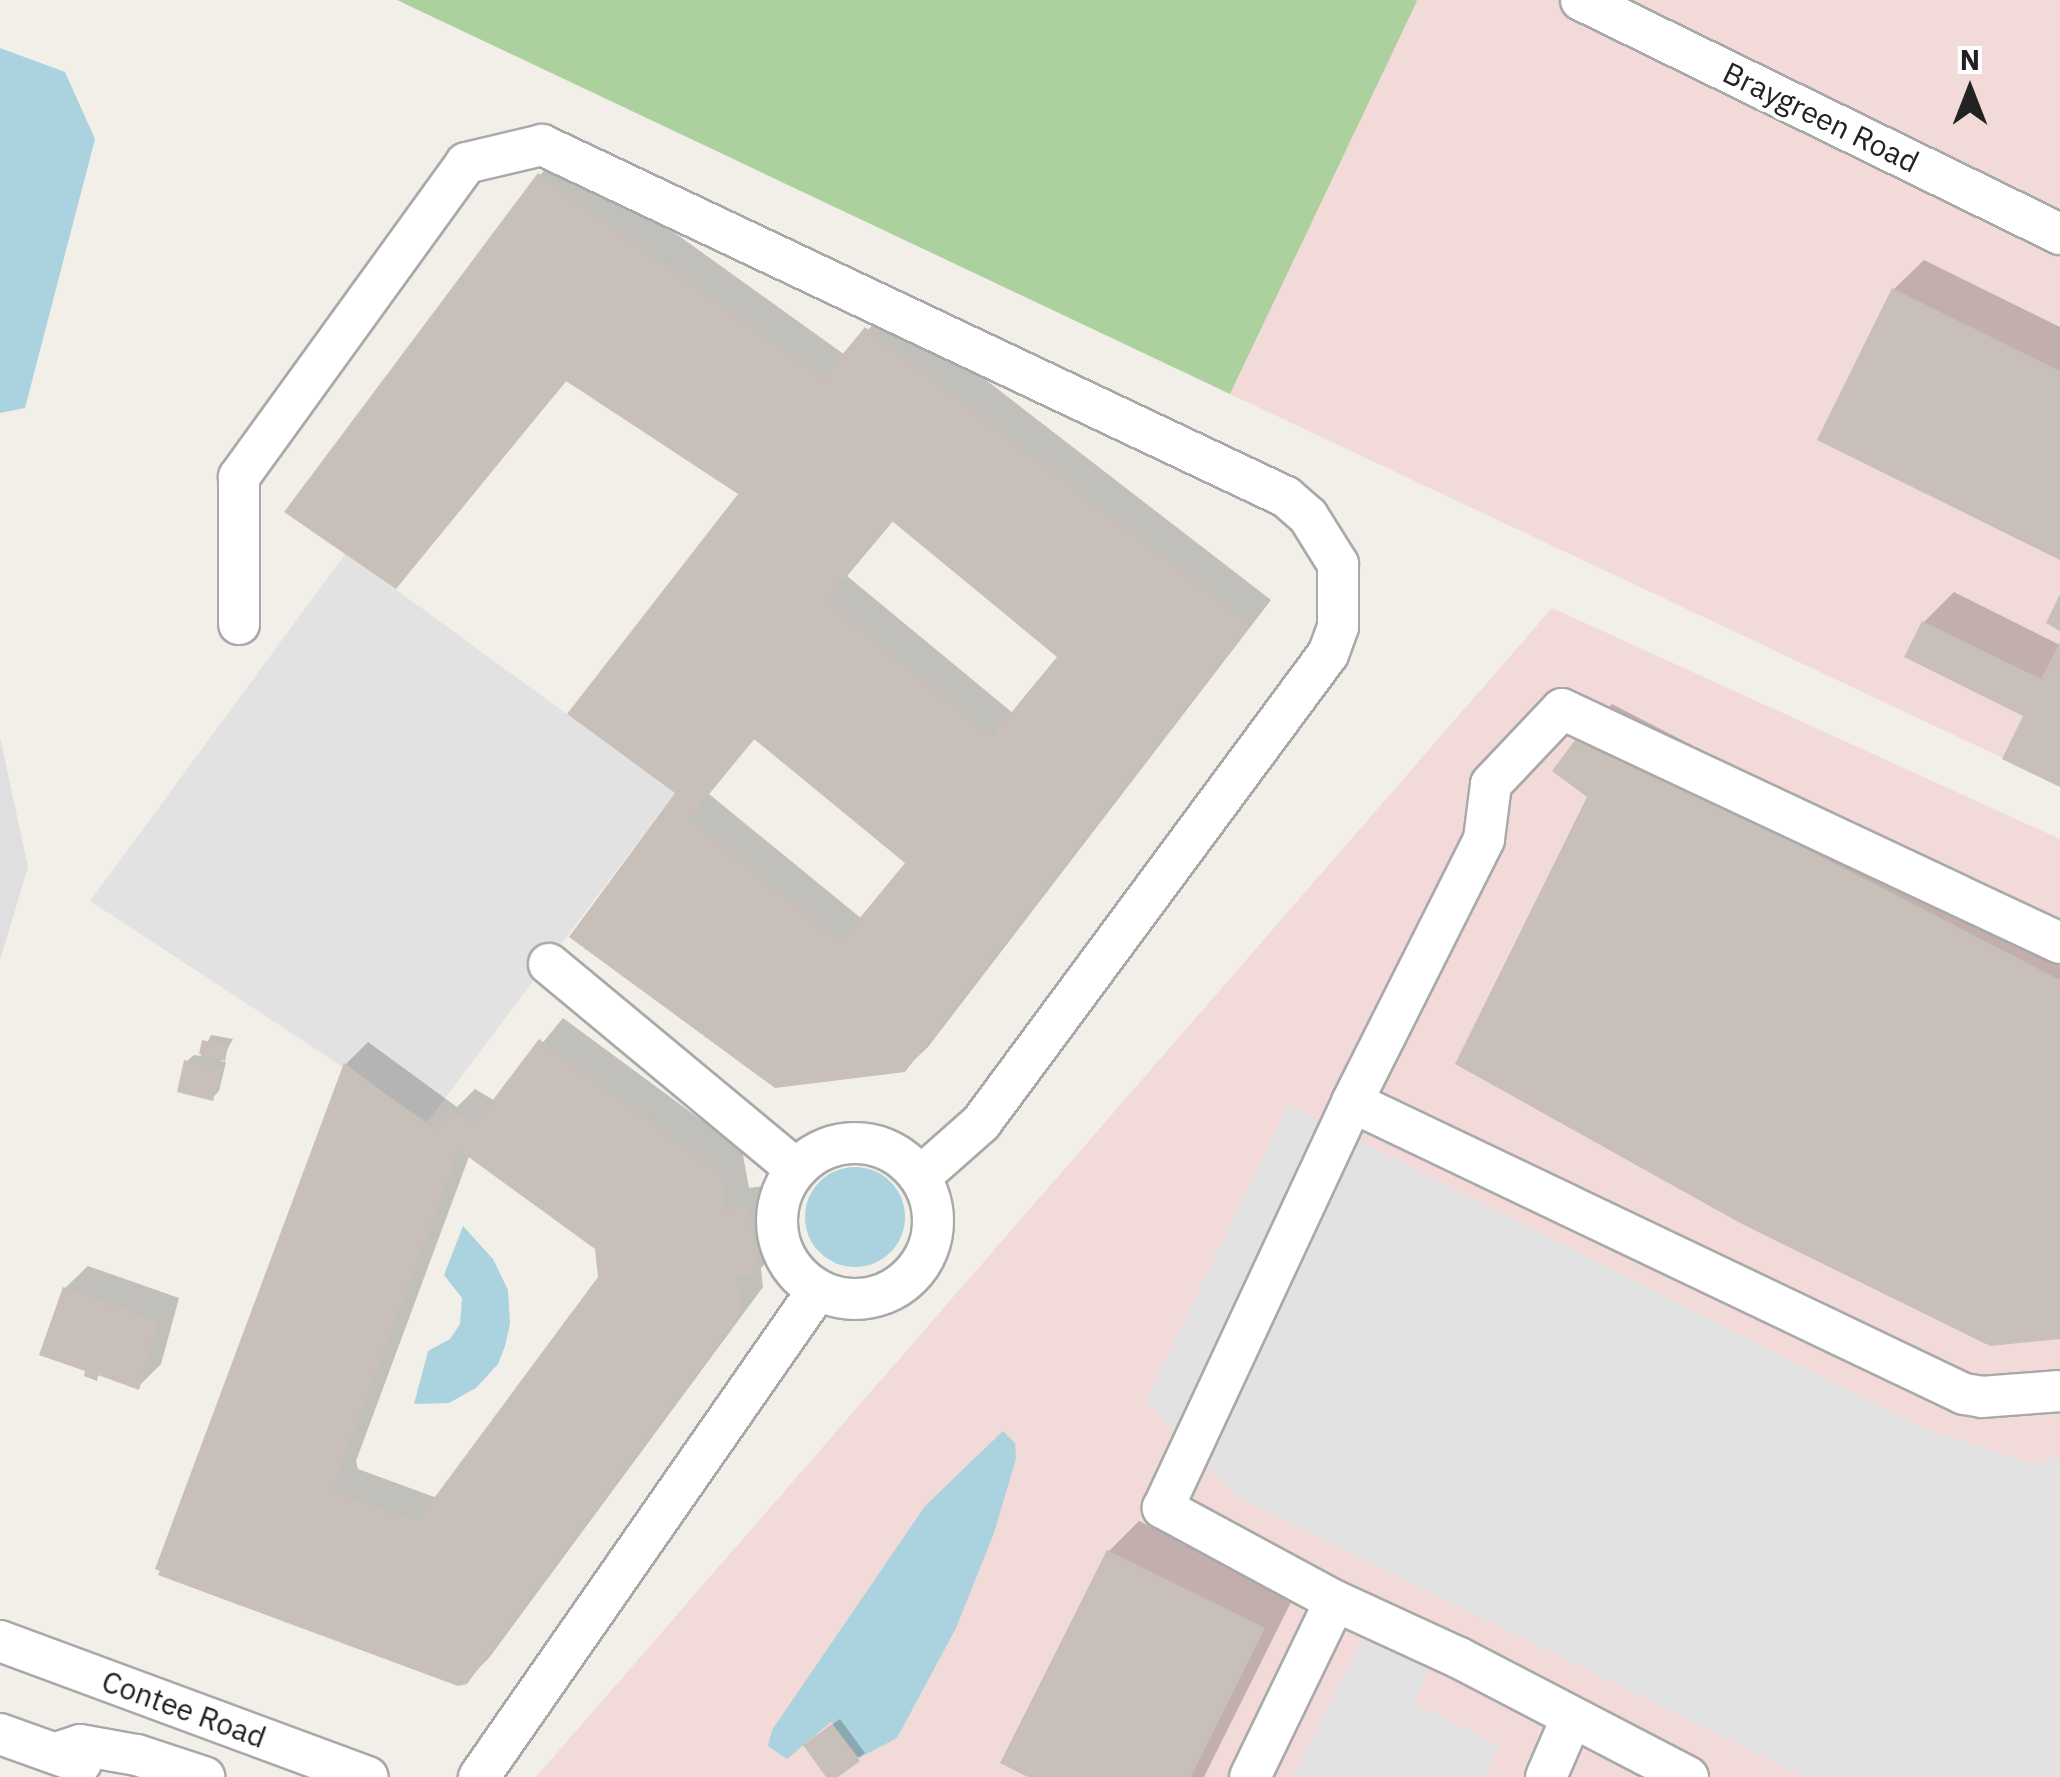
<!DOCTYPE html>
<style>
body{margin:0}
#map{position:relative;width:2060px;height:1777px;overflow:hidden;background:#f2efe9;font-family:"IBM Plex Sans",sans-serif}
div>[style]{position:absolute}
.residential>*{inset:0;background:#e0dfdf}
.commercial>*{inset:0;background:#f2dad9}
.forest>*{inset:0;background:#add19e}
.parking>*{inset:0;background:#e2e2e2}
.water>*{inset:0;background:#aad3df}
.round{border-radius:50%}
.shadow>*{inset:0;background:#0003}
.building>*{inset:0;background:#c7bfb8}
.roads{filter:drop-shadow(2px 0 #a9a9a9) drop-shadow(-2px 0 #a9a9a9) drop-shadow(0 2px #a9a9a9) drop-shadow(0 -2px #a9a9a9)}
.minor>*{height:40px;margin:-20px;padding:0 20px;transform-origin:20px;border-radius:20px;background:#fff}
.minor>.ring{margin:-20px;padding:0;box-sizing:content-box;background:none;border:40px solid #fff;border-radius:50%}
span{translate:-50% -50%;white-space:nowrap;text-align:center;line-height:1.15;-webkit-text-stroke:8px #fff;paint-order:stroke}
.street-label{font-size:30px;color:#222}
.north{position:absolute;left:1920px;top:40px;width:100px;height:100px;-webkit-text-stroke:8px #fff;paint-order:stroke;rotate:0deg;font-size:28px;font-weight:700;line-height:40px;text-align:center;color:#222}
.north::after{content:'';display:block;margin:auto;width:35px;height:45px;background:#222;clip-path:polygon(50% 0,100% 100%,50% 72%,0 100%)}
</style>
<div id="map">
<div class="residential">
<div style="clip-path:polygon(0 737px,28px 867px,0 960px)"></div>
</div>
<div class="commercial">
<div style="clip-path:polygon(1415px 0,2060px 0,2060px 785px,1230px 394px)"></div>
<div style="clip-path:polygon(1552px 608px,2060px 839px,2060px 1777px,536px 1777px)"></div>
</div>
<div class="forest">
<div style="clip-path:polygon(397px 0,1415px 0,1417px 1px,1230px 394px)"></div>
</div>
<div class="parking">
<div style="clip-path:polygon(346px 553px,675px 793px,427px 1122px,90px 901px)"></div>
<div style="clip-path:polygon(1288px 1105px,1926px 1429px,2035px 1464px,2060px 1456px,2060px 1777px,1805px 1777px,1237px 1497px,1146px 1401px)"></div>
<div style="clip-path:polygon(1362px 1640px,1429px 1670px,1414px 1703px,1500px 1746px,1484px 1777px,1293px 1777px)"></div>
</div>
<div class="water">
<div style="clip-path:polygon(0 48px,65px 72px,95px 139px,25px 408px,0 413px)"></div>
<div class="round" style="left:805px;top:1167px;width:100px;height:100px"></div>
<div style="clip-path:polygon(463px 1226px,493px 1259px,508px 1290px,510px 1324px,505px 1346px,498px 1364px,476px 1388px,449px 1403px,414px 1404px,428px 1351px,450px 1339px,460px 1324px,462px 1298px,444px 1275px)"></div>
<div style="clip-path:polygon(1003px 1431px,1015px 1443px,1016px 1459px,994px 1533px,956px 1628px,897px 1738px,859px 1758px,831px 1722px,787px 1759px,768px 1746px,772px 1730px,925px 1506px)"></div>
</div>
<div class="shadow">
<div style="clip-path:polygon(evenodd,562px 152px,845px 355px,890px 306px,1271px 600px,928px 1047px,904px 1070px,775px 1086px,678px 792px,741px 494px,568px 379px,395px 586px,540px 175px,562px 152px,894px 520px,1061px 657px,1014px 714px,847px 576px,894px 520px,562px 152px,756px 737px,908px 863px,862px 919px,709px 794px,756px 737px)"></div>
<div style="clip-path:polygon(1924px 260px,2060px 327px,2060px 557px,1894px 289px)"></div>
<div style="clip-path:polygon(1954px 592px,2060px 645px,2060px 785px,2026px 714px,1924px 622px)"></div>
<div style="clip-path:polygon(1612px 704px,2060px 935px,2060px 1336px,1590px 796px,1583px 734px)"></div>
<div style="clip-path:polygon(evenodd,563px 1018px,742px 1150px,749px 1188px,771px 1185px,780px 1249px,761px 1268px,763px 1287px,489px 1658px,465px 1682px,158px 1567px,346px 1064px,368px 1042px,457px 1107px,475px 1089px,495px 1101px,563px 1018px,470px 1154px,597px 1248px,601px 1278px,437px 1498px,358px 1469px,356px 1461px,470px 1154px)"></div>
<div style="clip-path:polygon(211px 1035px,233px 1039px,221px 1061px,226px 1062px,219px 1091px,212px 1098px,187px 1061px,194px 1055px,201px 1056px)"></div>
<div style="clip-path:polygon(88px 1266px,179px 1298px,161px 1364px,138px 1387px,100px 1374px,96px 1378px,65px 1288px)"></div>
<div style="clip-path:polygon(1139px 1521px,1293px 1598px,1204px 1777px,1034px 1777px,1109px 1551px)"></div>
<div style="clip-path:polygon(840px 1719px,865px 1753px,830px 1777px,813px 1739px)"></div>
</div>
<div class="building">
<div style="clip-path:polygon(evenodd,538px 173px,823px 378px,865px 327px,1251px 624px,905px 1072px,775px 1088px,569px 937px,675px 793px,567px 714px,738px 494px,566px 381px,396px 589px,284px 512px,538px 173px,892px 521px,1057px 657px,992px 736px,826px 600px,892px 521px,538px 173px,754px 739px,905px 863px,840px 942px,689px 818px,754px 739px)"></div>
<div style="clip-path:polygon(1892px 288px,2060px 371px,2060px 560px,1817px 440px)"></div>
<div style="clip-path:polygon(2060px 594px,2060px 631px,2046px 623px)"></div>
<div style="clip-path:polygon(1922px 621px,2041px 679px,2060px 642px,2060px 787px,2002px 759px,2023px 716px,1904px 657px)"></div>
<div style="clip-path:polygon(1581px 732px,2060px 980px,2060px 1339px,1990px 1346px,1742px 1224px,1455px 1064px,1587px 797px,1552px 771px)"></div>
<div style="clip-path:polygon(evenodd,539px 1039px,720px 1173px,726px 1209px,749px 1206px,759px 1274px,737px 1277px,742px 1312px,467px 1684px,458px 1686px,158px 1575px,160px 1571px,155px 1569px,344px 1063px,435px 1130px,450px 1110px,474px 1125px,539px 1039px,459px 1150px,595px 1249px,598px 1277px,420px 1517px,413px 1520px,336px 1492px,334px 1485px,459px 1150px)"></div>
<div style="clip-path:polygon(202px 1040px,228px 1046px,225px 1061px,199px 1054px)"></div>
<div style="clip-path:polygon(184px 1060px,221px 1068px,213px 1101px,177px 1092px)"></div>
<div style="clip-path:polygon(63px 1287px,158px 1321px,139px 1390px,98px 1375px,97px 1381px,84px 1376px,85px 1371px,39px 1355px)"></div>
<div style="clip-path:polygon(1107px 1550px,1265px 1628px,1191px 1777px,1028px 1777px,1000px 1763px)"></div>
<div style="clip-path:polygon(832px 1724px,860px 1761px,838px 1777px,826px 1777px,803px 1745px)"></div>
</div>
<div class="roads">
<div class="minor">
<div style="left:1581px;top:0;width:533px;rotate:26.04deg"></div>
<div style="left:239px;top:624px;width:147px;rotate:-90deg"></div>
<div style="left:239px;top:477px;width:387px;rotate:-54.1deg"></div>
<div style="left:466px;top:163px;width:78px;rotate:-13.3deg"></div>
<div style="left:542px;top:145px;width:823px;rotate:25.32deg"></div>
<div style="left:1286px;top:497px;width:29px;rotate:41deg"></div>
<div style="left:1308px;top:516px;width:57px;rotate:58deg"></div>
<div style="left:1338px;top:564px;width:63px;rotate:90deg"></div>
<div style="left:1338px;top:627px;width:29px;rotate:110deg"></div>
<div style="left:1328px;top:654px;width:583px;rotate:126.5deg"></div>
<div style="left:981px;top:1123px;width:80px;rotate:138.5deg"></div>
<div style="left:549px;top:964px;width:320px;rotate:39.7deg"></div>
<div style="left:1352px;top:1102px;width:678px;rotate:25.51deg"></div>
<div style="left:1964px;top:1394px;width:18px;rotate:9deg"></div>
<div style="left:1982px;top:1397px;width:78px;rotate:-4.4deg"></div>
<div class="ring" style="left:777px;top:1143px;width:116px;height:116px"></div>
<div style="left:0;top:1641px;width:392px;rotate:20.3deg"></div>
<div style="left:0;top:1734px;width:86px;rotate:19.7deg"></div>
<div style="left:56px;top:1753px;width:25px;rotate:-18deg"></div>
<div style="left:80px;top:1745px;width:58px;rotate:10deg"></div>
<div style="left:137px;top:1755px;width:71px;rotate:18.2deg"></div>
<div style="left:479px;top:1777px;width:592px;rotate:-55.18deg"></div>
<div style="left:1250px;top:1777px;width:195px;rotate:-64.2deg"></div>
<div style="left:1546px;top:1777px;width:65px;rotate:-66.6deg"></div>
<div style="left:1688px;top:1777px;width:260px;rotate:-152.5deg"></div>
<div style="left:1457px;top:1657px;width:134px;rotate:-155.3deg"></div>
<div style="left:1335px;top:1601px;width:196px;rotate:-151.6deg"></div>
<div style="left:1163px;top:1508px;width:448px;rotate:-65deg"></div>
<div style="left:1352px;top:1102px;width:294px;rotate:-63.3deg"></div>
<div style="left:1484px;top:839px;width:55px;rotate:-82.7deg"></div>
<div style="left:1491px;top:784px;width:103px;rotate:-46.6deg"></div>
<div style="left:1562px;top:709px;width:550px;rotate:25.17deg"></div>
</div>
</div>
<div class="street-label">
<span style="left:1821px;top:117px;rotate:26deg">Braygreen Road</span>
<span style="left:184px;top:1709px;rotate:20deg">Contee Road</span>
</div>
<div class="north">N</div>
</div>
